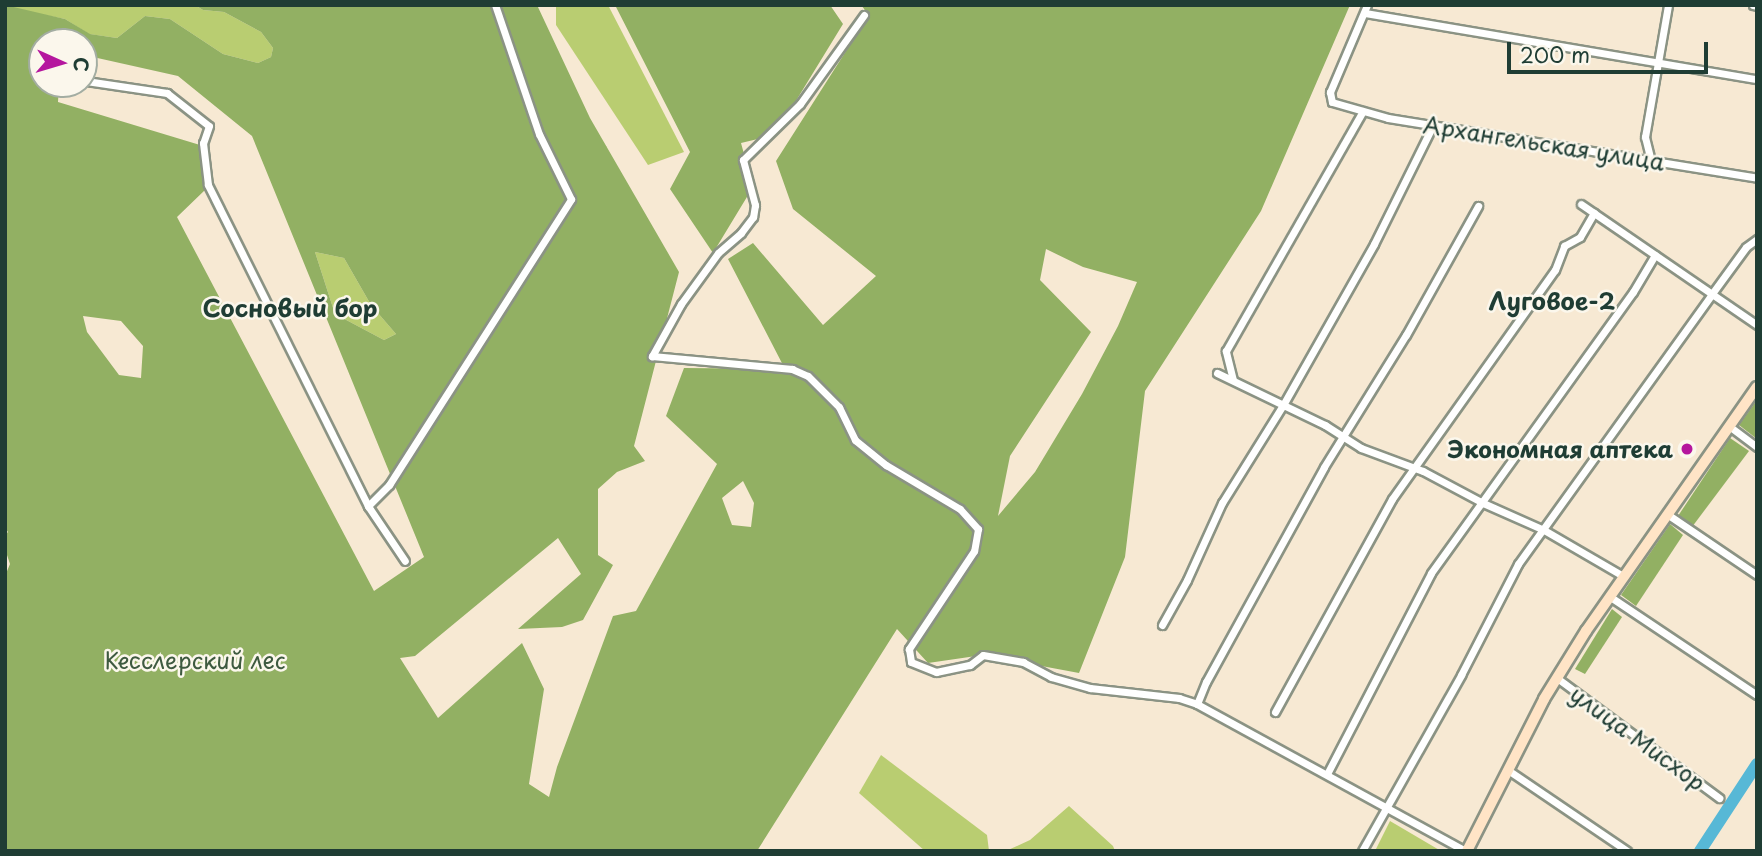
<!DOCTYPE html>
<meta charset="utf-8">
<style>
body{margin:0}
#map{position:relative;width:1762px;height:856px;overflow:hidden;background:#f7e9d3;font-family:"Playpen Sans",sans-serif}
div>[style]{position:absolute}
.green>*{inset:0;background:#b9cd71}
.forest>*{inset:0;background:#92b063}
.river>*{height:12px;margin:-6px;padding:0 6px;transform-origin:6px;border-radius:6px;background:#57b8d6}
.roads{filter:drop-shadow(2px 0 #8b9384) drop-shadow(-2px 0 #8b9384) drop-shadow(0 2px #8b9384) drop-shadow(0 -2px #8b9384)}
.street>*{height:7px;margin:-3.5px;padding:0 3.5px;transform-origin:3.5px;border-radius:3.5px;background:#fff}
.secondary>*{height:10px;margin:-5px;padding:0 5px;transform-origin:5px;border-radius:5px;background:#ffe4c6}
.dots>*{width:19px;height:19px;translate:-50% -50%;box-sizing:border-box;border:4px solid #fbf7ec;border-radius:50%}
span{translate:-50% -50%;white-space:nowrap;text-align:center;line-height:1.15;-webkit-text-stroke:5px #fbf7ec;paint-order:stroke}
.street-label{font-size:23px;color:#1f3d34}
.poi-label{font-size:23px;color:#1f3d34;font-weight:700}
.right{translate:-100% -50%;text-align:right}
.park-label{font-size:23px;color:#3e5a40}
.neighbourhood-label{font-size:24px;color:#1f3d34;font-weight:700}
.frame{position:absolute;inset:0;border:7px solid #1f3d34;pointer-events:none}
.north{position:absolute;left:28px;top:28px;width:70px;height:70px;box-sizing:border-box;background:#fbf7ec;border:2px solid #a3ada2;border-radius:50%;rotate:94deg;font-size:19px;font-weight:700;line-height:28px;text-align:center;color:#1f3d34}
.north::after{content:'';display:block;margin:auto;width:24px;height:32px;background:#b5179e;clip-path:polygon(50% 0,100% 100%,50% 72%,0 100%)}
.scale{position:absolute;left:1507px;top:42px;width:201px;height:32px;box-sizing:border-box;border:4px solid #1f3d34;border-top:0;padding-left:9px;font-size:21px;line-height:24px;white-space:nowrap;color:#1f3d34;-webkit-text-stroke:5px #fbf7ec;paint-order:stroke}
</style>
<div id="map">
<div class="green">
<div style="clip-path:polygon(8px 5px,195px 5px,203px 10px,224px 12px,261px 32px,273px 48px,271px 57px,258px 63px,223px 54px,170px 19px,145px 16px,117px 38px,89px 34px,65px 19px,10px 8px)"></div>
<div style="clip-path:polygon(556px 5px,608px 5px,684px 152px,648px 165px,556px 25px)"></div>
<div style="clip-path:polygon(315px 252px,344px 258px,371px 305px,396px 334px,384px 340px,335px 314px)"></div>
<div style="clip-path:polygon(881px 755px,987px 835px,989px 851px,925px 851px,859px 793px)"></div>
<div style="clip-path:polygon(1069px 806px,1113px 846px,1115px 851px,1006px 851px,1030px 840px)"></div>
<div style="clip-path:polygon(1390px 821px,1441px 851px,1375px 851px)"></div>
</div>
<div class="forest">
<div style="clip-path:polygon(evenodd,5px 5px,65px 19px,90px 34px,117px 38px,145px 16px,170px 19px,223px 54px,258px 63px,271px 57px,273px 48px,261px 32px,224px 12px,203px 10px,195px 5px,537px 5px,590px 118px,679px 272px,634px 446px,645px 461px,617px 472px,598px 489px,598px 555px,613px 565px,583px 620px,562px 627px,518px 629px,581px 574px,558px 538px,415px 656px,400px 658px,438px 718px,522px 643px,544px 689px,529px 784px,549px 797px,557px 767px,613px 616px,636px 611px,717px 464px,666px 416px,684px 368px,785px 369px,728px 259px,753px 243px,823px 325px,876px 276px,793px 209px,776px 161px,869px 15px,861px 5px,1350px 5px,1261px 211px,1145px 391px,1125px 557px,1079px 673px,983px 655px,928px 663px,897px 629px,757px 851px,5px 851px,5px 576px,10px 564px,5px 549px,5px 535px,8px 532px,5px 528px,5px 5px,42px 42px,84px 42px,84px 55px,178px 76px,252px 136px,424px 557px,374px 591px,177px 217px,205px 190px,200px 145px,58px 102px,59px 84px,42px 84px,42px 42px,5px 5px,1046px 249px,1083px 267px,1137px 282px,1118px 326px,1082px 394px,1035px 472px,998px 516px,1010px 456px,1091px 332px,1040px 280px,1046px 249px,5px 5px,315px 252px,344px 258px,371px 305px,396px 334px,384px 340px,335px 314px,315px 252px,5px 5px,83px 316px,121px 321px,143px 346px,141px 378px,119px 375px,87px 332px,83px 316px,5px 5px,743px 481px,754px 503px,751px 527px,732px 525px,722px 498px,743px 481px)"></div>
<div style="clip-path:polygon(615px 5px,830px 5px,843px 24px,775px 135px,741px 143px,753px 187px,713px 253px,670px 189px,690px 152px)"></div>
<div style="clip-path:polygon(1757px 400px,1757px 439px,1739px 425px)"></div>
<div style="clip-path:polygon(1730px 438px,1749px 451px,1692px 527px,1678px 516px)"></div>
<div style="clip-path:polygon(1670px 524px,1683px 535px,1636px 606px,1621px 595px)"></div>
<div style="clip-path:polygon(1612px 609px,1622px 617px,1585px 674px,1575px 669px)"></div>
</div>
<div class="river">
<div style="left:1700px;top:851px;width:104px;rotate:-56.8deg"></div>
</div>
<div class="roads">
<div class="street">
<div style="left:1367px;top:5px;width:95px;rotate:113deg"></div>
<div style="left:1330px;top:92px;width:10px;rotate:79deg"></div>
<div style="left:1332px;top:102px;width:58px;rotate:15.9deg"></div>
<div style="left:1388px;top:118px;width:374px;rotate:9.2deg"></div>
<div style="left:1753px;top:5px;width:4px;rotate:14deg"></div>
<div style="left:1365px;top:13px;width:398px;rotate:9.6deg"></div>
<div style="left:864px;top:15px;width:110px;rotate:125.7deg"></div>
<div style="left:800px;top:104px;width:80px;rotate:135.5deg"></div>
<div style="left:743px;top:160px;width:47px;rotate:75.1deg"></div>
<div style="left:755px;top:205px;width:12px;rotate:99deg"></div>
<div style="left:753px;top:217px;width:20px;rotate:127deg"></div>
<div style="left:741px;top:233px;width:30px;rotate:139deg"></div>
<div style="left:718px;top:253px;width:63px;rotate:126deg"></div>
<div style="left:681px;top:304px;width:60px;rotate:119.1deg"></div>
<div style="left:652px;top:356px;width:141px;rotate:5.3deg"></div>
<div style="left:792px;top:369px;width:17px;rotate:24deg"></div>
<div style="left:808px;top:376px;width:44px;rotate:45deg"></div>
<div style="left:839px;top:407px;width:37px;rotate:64deg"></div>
<div style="left:855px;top:440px;width:40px;rotate:39deg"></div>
<div style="left:886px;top:465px;width:86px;rotate:30.7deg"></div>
<div style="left:960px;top:509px;width:27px;rotate:48deg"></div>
<div style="left:978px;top:529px;width:22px;rotate:100deg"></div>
<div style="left:974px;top:551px;width:118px;rotate:123.6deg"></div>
<div style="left:909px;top:649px;width:13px;rotate:81deg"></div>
<div style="left:911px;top:662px;width:27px;rotate:22deg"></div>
<div style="left:936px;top:672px;width:35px;rotate:-12deg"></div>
<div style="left:970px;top:665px;width:16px;rotate:-38deg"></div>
<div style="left:983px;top:655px;width:41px;rotate:9.9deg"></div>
<div style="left:1023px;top:662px;width:32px;rotate:28deg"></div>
<div style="left:1051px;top:677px;width:41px;rotate:15.8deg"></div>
<div style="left:1090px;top:688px;width:90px;rotate:6.4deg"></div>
<div style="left:1179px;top:698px;width:19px;rotate:18deg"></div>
<div style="left:1197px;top:704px;width:307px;rotate:28.7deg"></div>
<div style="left:86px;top:81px;width:82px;rotate:8.4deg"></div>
<div style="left:167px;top:93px;width:53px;rotate:38.2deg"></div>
<div style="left:209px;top:126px;width:18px;rotate:109deg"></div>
<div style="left:203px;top:143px;width:42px;rotate:83.2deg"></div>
<div style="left:208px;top:185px;width:359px;rotate:63.5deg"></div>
<div style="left:368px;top:506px;width:66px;rotate:56.1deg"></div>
<div style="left:1651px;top:161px;width:25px;rotate:-104deg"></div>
<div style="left:1645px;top:137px;width:134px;rotate:-80.1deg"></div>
<div style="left:1581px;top:204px;width:214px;rotate:34.5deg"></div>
<div style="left:1217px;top:373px;width:120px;rotate:25.7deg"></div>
<div style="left:1325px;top:425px;width:43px;rotate:32.6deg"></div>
<div style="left:1361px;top:448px;width:66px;rotate:20.4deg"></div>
<div style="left:1423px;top:471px;width:68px;rotate:28.1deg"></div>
<div style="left:1483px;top:503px;width:67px;rotate:23.9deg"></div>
<div style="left:1544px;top:530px;width:91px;rotate:30.2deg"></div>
<div style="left:1233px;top:380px;width:30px;rotate:-104deg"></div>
<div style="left:1226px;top:351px;width:276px;rotate:-60.3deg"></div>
<div style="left:1729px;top:426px;width:35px;rotate:37deg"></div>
<div style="left:368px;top:506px;width:30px;rotate:-45deg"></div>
<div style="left:389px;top:485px;width:339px;rotate:-57.5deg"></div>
<div style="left:571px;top:199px;width:72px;rotate:-116.2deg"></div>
<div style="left:539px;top:134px;width:136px;rotate:-108.8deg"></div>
<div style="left:1667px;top:514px;width:109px;rotate:34.1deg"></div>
<div style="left:1609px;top:596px;width:178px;rotate:33.8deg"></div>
<div style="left:1162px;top:625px;width:51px;rotate:-60.9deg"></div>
<div style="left:1187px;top:580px;width:85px;rotate:-65.6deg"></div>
<div style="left:1222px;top:503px;width:115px;rotate:-58.1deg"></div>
<div style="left:1283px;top:405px;width:185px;rotate:-60.5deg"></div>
<div style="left:1374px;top:244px;width:133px;rotate:-63.6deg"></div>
<div style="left:1557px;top:678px;width:202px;rotate:36.5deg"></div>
<div style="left:1197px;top:704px;width:24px;rotate:-68deg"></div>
<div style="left:1206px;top:682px;width:245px;rotate:-61.2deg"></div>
<div style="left:1324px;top:467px;width:155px;rotate:-58.2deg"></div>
<div style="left:1406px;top:335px;width:148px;rotate:-60.8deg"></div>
<div style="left:1275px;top:712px;width:243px;rotate:-61.2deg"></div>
<div style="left:1392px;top:499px;width:281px;rotate:-54.6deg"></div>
<div style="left:1555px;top:270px;width:26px;rotate:-69deg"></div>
<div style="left:1564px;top:246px;width:18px;rotate:-29deg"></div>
<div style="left:1580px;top:237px;width:28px;rotate:-60deg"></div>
<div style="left:1508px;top:770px;width:144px;rotate:34.2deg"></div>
<div style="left:1327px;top:774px;width:226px;rotate:-62.6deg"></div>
<div style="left:1431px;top:573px;width:346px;rotate:-54.3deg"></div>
<div style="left:1633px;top:292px;width:43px;rotate:-59.3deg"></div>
<div style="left:1362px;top:851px;width:202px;rotate:-60.6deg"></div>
<div style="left:1461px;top:675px;width:125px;rotate:-62.8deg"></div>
<div style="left:1518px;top:564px;width:331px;rotate:-54.3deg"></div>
<div style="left:1711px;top:295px;width:59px;rotate:-53.9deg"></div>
<div style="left:1746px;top:247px;width:14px;rotate:-36deg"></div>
</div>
<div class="secondary">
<div style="left:1467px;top:851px;width:170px;rotate:-63.1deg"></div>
<div style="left:1544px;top:699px;width:80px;rotate:-58.3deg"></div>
<div style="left:1586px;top:631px;width:298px;rotate:-55deg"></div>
</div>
</div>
<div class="dots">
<div style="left:1687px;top:449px;background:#b5179e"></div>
</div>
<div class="street-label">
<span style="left:1544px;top:143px;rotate:9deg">Архангельская улица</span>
<span style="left:1638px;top:738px;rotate:36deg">улица Мисхор</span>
</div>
<div class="poi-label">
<span class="right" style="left:1673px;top:449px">Экономная аптека</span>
</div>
<div class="park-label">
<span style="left:195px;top:660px">Кесслерский лес</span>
</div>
<div class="neighbourhood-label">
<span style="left:1552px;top:301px">Луговое-2</span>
<span style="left:290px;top:308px">Сосновый бор</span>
</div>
<div class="frame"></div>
<div class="north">С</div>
<div class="scale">200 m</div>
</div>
